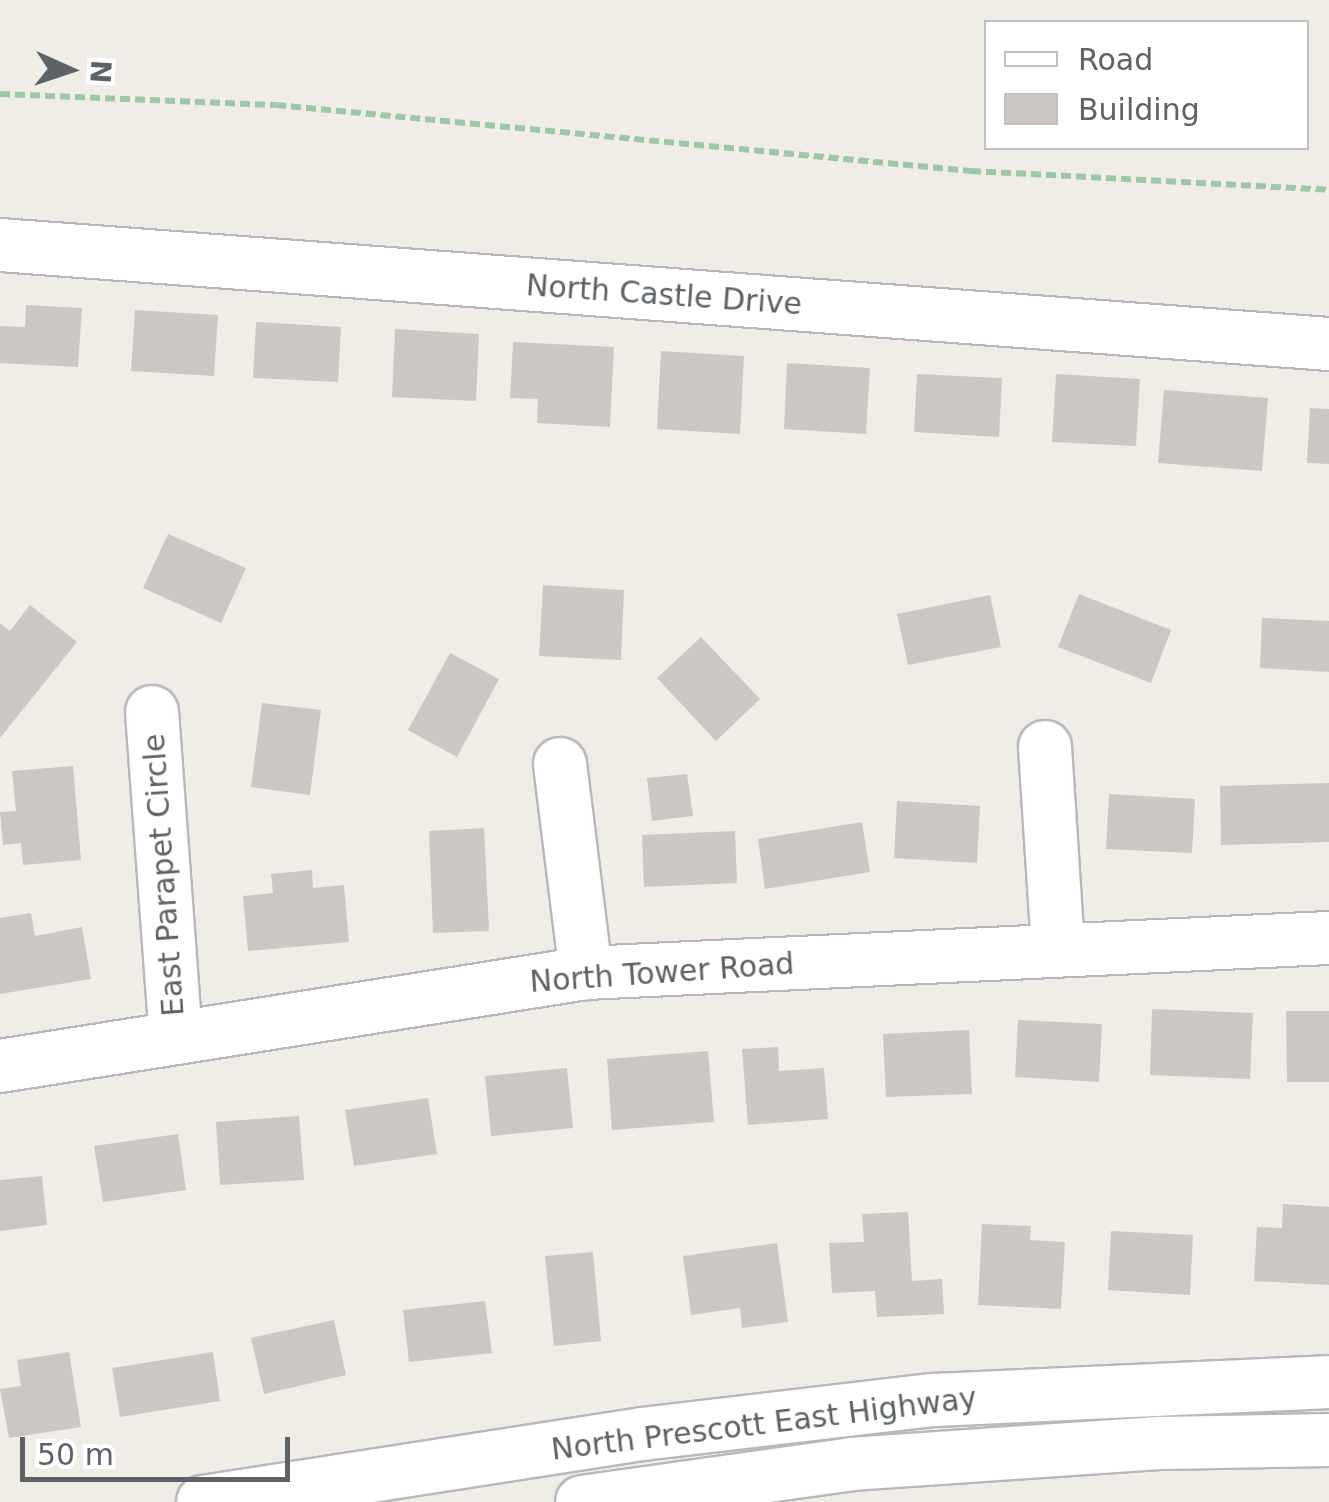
<!DOCTYPE html>
<style>
body{margin:0}
#map{position:relative;width:1329px;height:1502px;overflow:hidden;background:#f0ede6;font-family:"DejaVu Sans",sans-serif}
div>[style]{position:absolute}
.building>*{inset:0;background:#cbc8c3}
.path>*{height:6px;margin-top:-3px;transform-origin:0;background:repeating-linear-gradient(90deg,#9cc8a6 0 10px,transparent 0 15px)}
.roads{filter:drop-shadow(2px 0 #b6b8bc) drop-shadow(-2px 0 #b6b8bc) drop-shadow(0 2px #b6b8bc) drop-shadow(0 -2px #b6b8bc)}
.minor>*{height:52px;margin:-26px;padding:0 26px;transform-origin:26px;border-radius:26px;background:#fff}
span{translate:-50% -50%;white-space:nowrap;text-align:center;line-height:1.15;-webkit-text-stroke:8px #fff;paint-order:stroke}
.street-label{font-size:30px;color:#5d6266}
.legend{position:absolute;left:984px;top:20px;width:325px;height:130px;box-sizing:border-box;background:#fff;border:2px solid #bec0c2;margin:0;padding:12px 18px;list-style:none;font-size:30px;color:#5d6266}
.legend li{display:flex;align-items:center;gap:20px;height:50px}
.legend b{width:50px;border:2px solid #bec0c2}
.north{position:absolute;left:20px;top:20px;width:100px;height:100px;-webkit-text-stroke:8px #fff;paint-order:stroke;rotate:93deg;font-size:28px;font-weight:700;line-height:40px;text-align:center;color:#5d6266}
.north::after{content:'';display:block;margin:auto;width:35px;height:45px;background:#5d6266;clip-path:polygon(50% 0,100% 100%,50% 72%,0 100%)}
.scale{position:absolute;left:20px;top:1437px;width:270px;height:45px;box-sizing:border-box;border:5px solid #5d6266;border-top:0;padding-left:12px;font-size:30px;line-height:35px;white-space:nowrap;color:#5d6266;-webkit-text-stroke:8px #fff;paint-order:stroke}
</style>
<div id="map">
<div class="building">
<div style="clip-path:polygon(26px 305px,82px 308px,78px 367px,0 363px,0 326px,25px 327px)"></div>
<div style="clip-path:polygon(135px 310px,218px 315px,214px 376px,131px 371px)"></div>
<div style="clip-path:polygon(256px 322px,341px 327px,338px 382px,253px 378px)"></div>
<div style="clip-path:polygon(395px 329px,479px 334px,476px 401px,392px 397px)"></div>
<div style="clip-path:polygon(513px 342px,614px 347px,610px 427px,537px 423px,538px 399px,510px 398px)"></div>
<div style="clip-path:polygon(661px 351px,744px 356px,740px 434px,657px 429px)"></div>
<div style="clip-path:polygon(787px 363px,870px 368px,866px 434px,784px 429px)"></div>
<div style="clip-path:polygon(917px 374px,1002px 378px,999px 437px,914px 432px)"></div>
<div style="clip-path:polygon(1056px 374px,1140px 379px,1136px 446px,1052px 442px)"></div>
<div style="clip-path:polygon(1164px 390px,1268px 398px,1262px 471px,1158px 463px)"></div>
<div style="clip-path:polygon(1310px 408px,1329px 409px,1329px 464px,1307px 463px)"></div>
<div style="clip-path:polygon(168px 534px,246px 568px,221px 623px,143px 588px)"></div>
<div style="clip-path:polygon(543px 585px,624px 590px,621px 660px,539px 656px)"></div>
<div style="clip-path:polygon(1079px 594px,1171px 630px,1151px 683px,1058px 647px)"></div>
<div style="clip-path:polygon(990px 595px,1001px 647px,908px 665px,897px 614px)"></div>
<div style="clip-path:polygon(30px 605px,77px 642px,0 738px,0 623px,10px 631px)"></div>
<div style="clip-path:polygon(1262px 618px,1329px 621px,1329px 672px,1260px 668px)"></div>
<div style="clip-path:polygon(701px 637px,760px 699px,716px 741px,657px 678px)"></div>
<div style="clip-path:polygon(450px 653px,499px 679px,457px 757px,408px 730px)"></div>
<div style="clip-path:polygon(262px 703px,321px 710px,310px 795px,251px 787px)"></div>
<div style="clip-path:polygon(73px 766px,81px 860px,23px 865px,21px 843px,3px 845px,0 812px,16px 811px,12px 771px)"></div>
<div style="clip-path:polygon(687px 774px,693px 816px,652px 821px,647px 778px)"></div>
<div style="clip-path:polygon(1329px 783px,1329px 842px,1221px 845px,1220px 786px)"></div>
<div style="clip-path:polygon(1109px 794px,1195px 799px,1192px 853px,1106px 849px)"></div>
<div style="clip-path:polygon(897px 801px,980px 806px,977px 863px,894px 858px)"></div>
<div style="clip-path:polygon(862px 822px,870px 872px,765px 889px,758px 839px)"></div>
<div style="clip-path:polygon(484px 828px,489px 931px,433px 933px,429px 831px)"></div>
<div style="clip-path:polygon(735px 831px,737px 883px,644px 887px,642px 835px)"></div>
<div style="clip-path:polygon(312px 870px,313px 888px,344px 885px,349px 942px,248px 951px,243px 896px,273px 893px,271px 874px)"></div>
<div style="clip-path:polygon(31px 913px,35px 936px,82px 927px,91px 979px,0 994px,0 918px)"></div>
<div style="clip-path:polygon(1152px 1009px,1253px 1013px,1250px 1079px,1150px 1075px)"></div>
<div style="clip-path:polygon(1286px 1011px,1329px 1011px,1329px 1082px,1287px 1082px)"></div>
<div style="clip-path:polygon(1018px 1020px,1102px 1024px,1099px 1082px,1015px 1077px)"></div>
<div style="clip-path:polygon(969px 1030px,972px 1094px,886px 1097px,883px 1034px)"></div>
<div style="clip-path:polygon(778px 1047px,779px 1071px,824px 1068px,828px 1119px,748px 1125px,742px 1049px)"></div>
<div style="clip-path:polygon(708px 1051px,714px 1122px,612px 1130px,607px 1059px)"></div>
<div style="clip-path:polygon(567px 1068px,573px 1128px,491px 1136px,485px 1076px)"></div>
<div style="clip-path:polygon(428px 1098px,437px 1154px,354px 1166px,345px 1110px)"></div>
<div style="clip-path:polygon(299px 1116px,304px 1180px,220px 1185px,216px 1122px)"></div>
<div style="clip-path:polygon(178px 1134px,186px 1190px,103px 1202px,94px 1146px)"></div>
<div style="clip-path:polygon(42px 1176px,47px 1225px,0 1231px,0 1180px)"></div>
<div style="clip-path:polygon(1283px 1204px,1329px 1207px,1329px 1285px,1254px 1281px,1257px 1227px,1282px 1228px)"></div>
<div style="clip-path:polygon(908px 1212px,912px 1281px,942px 1279px,944px 1314px,877px 1317px,875px 1291px,832px 1293px,829px 1243px,864px 1242px,862px 1214px)"></div>
<div style="clip-path:polygon(982px 1224px,1031px 1226px,1030px 1240px,1065px 1242px,1061px 1309px,978px 1305px)"></div>
<div style="clip-path:polygon(1111px 1231px,1193px 1235px,1190px 1295px,1108px 1290px)"></div>
<div style="clip-path:polygon(777px 1243px,788px 1322px,742px 1328px,740px 1308px,691px 1315px,683px 1256px)"></div>
<div style="clip-path:polygon(593px 1252px,601px 1341px,554px 1346px,545px 1256px)"></div>
<div style="clip-path:polygon(485px 1301px,492px 1353px,409px 1362px,403px 1310px)"></div>
<div style="clip-path:polygon(334px 1320px,346px 1375px,264px 1394px,251px 1338px)"></div>
<div style="clip-path:polygon(69px 1352px,81px 1427px,9px 1438px,0 1389px,21px 1386px,17px 1360px)"></div>
<div style="clip-path:polygon(213px 1352px,220px 1401px,120px 1417px,112px 1368px)"></div>
</div>
<div class="path">
<div style="left:0;top:94px;width:276px;rotate:2.3deg"></div>
<div style="left:276px;top:105px;width:698px;rotate:5.42deg"></div>
<div style="left:971px;top:171px;width:359px;rotate:3deg"></div>
</div>
<div class="roads">
<div class="minor">
<div style="left:0;top:245px;width:1333px;rotate:4.26deg"></div>
<div style="left:152px;top:712px;width:326px;rotate:85.8deg"></div>
<div style="left:1045px;top:747px;width:203px;rotate:86.3deg"></div>
<div style="left:560px;top:764px;width:211px;rotate:82.9deg"></div>
<div style="left:0;top:1066px;width:593px;rotate:-9.02deg"></div>
<div style="left:586px;top:973px;width:744px;rotate:-2.7deg"></div>
<div style="left:203px;top:1502px;width:444px;rotate:-8.8deg"></div>
<div style="left:642px;top:1434px;width:293px;rotate:-6.7deg"></div>
<div style="left:933px;top:1400px;width:396px;rotate:-2.6deg"></div>
<div style="left:582px;top:1502px;width:272px;rotate:-8deg"></div>
<div style="left:851px;top:1464px;width:312px;rotate:-3.9deg"></div>
<div style="left:1162px;top:1443px;width:167px;rotate:-1deg"></div>
</div>
</div>
<div class="street-label">
<span style="left:664px;top:295px;rotate:4deg">North Castle Drive</span>
<span style="left:164px;top:875px;rotate:-94deg">East Parapet Circle</span>
<span style="left:662px;top:973px;rotate:-4deg">North Tower Road</span>
<span style="left:764px;top:1424px;rotate:-7deg">North Prescott East Highway</span>
</div>
<ul class="legend">
<li><b style="height:12px;background:#fff"></b>Road</li>
<li><b style="height:28px;background:#cbc8c3"></b>Building</li>
</ul>
<div class="north">N</div>
<div class="scale">50 m</div>
</div>
